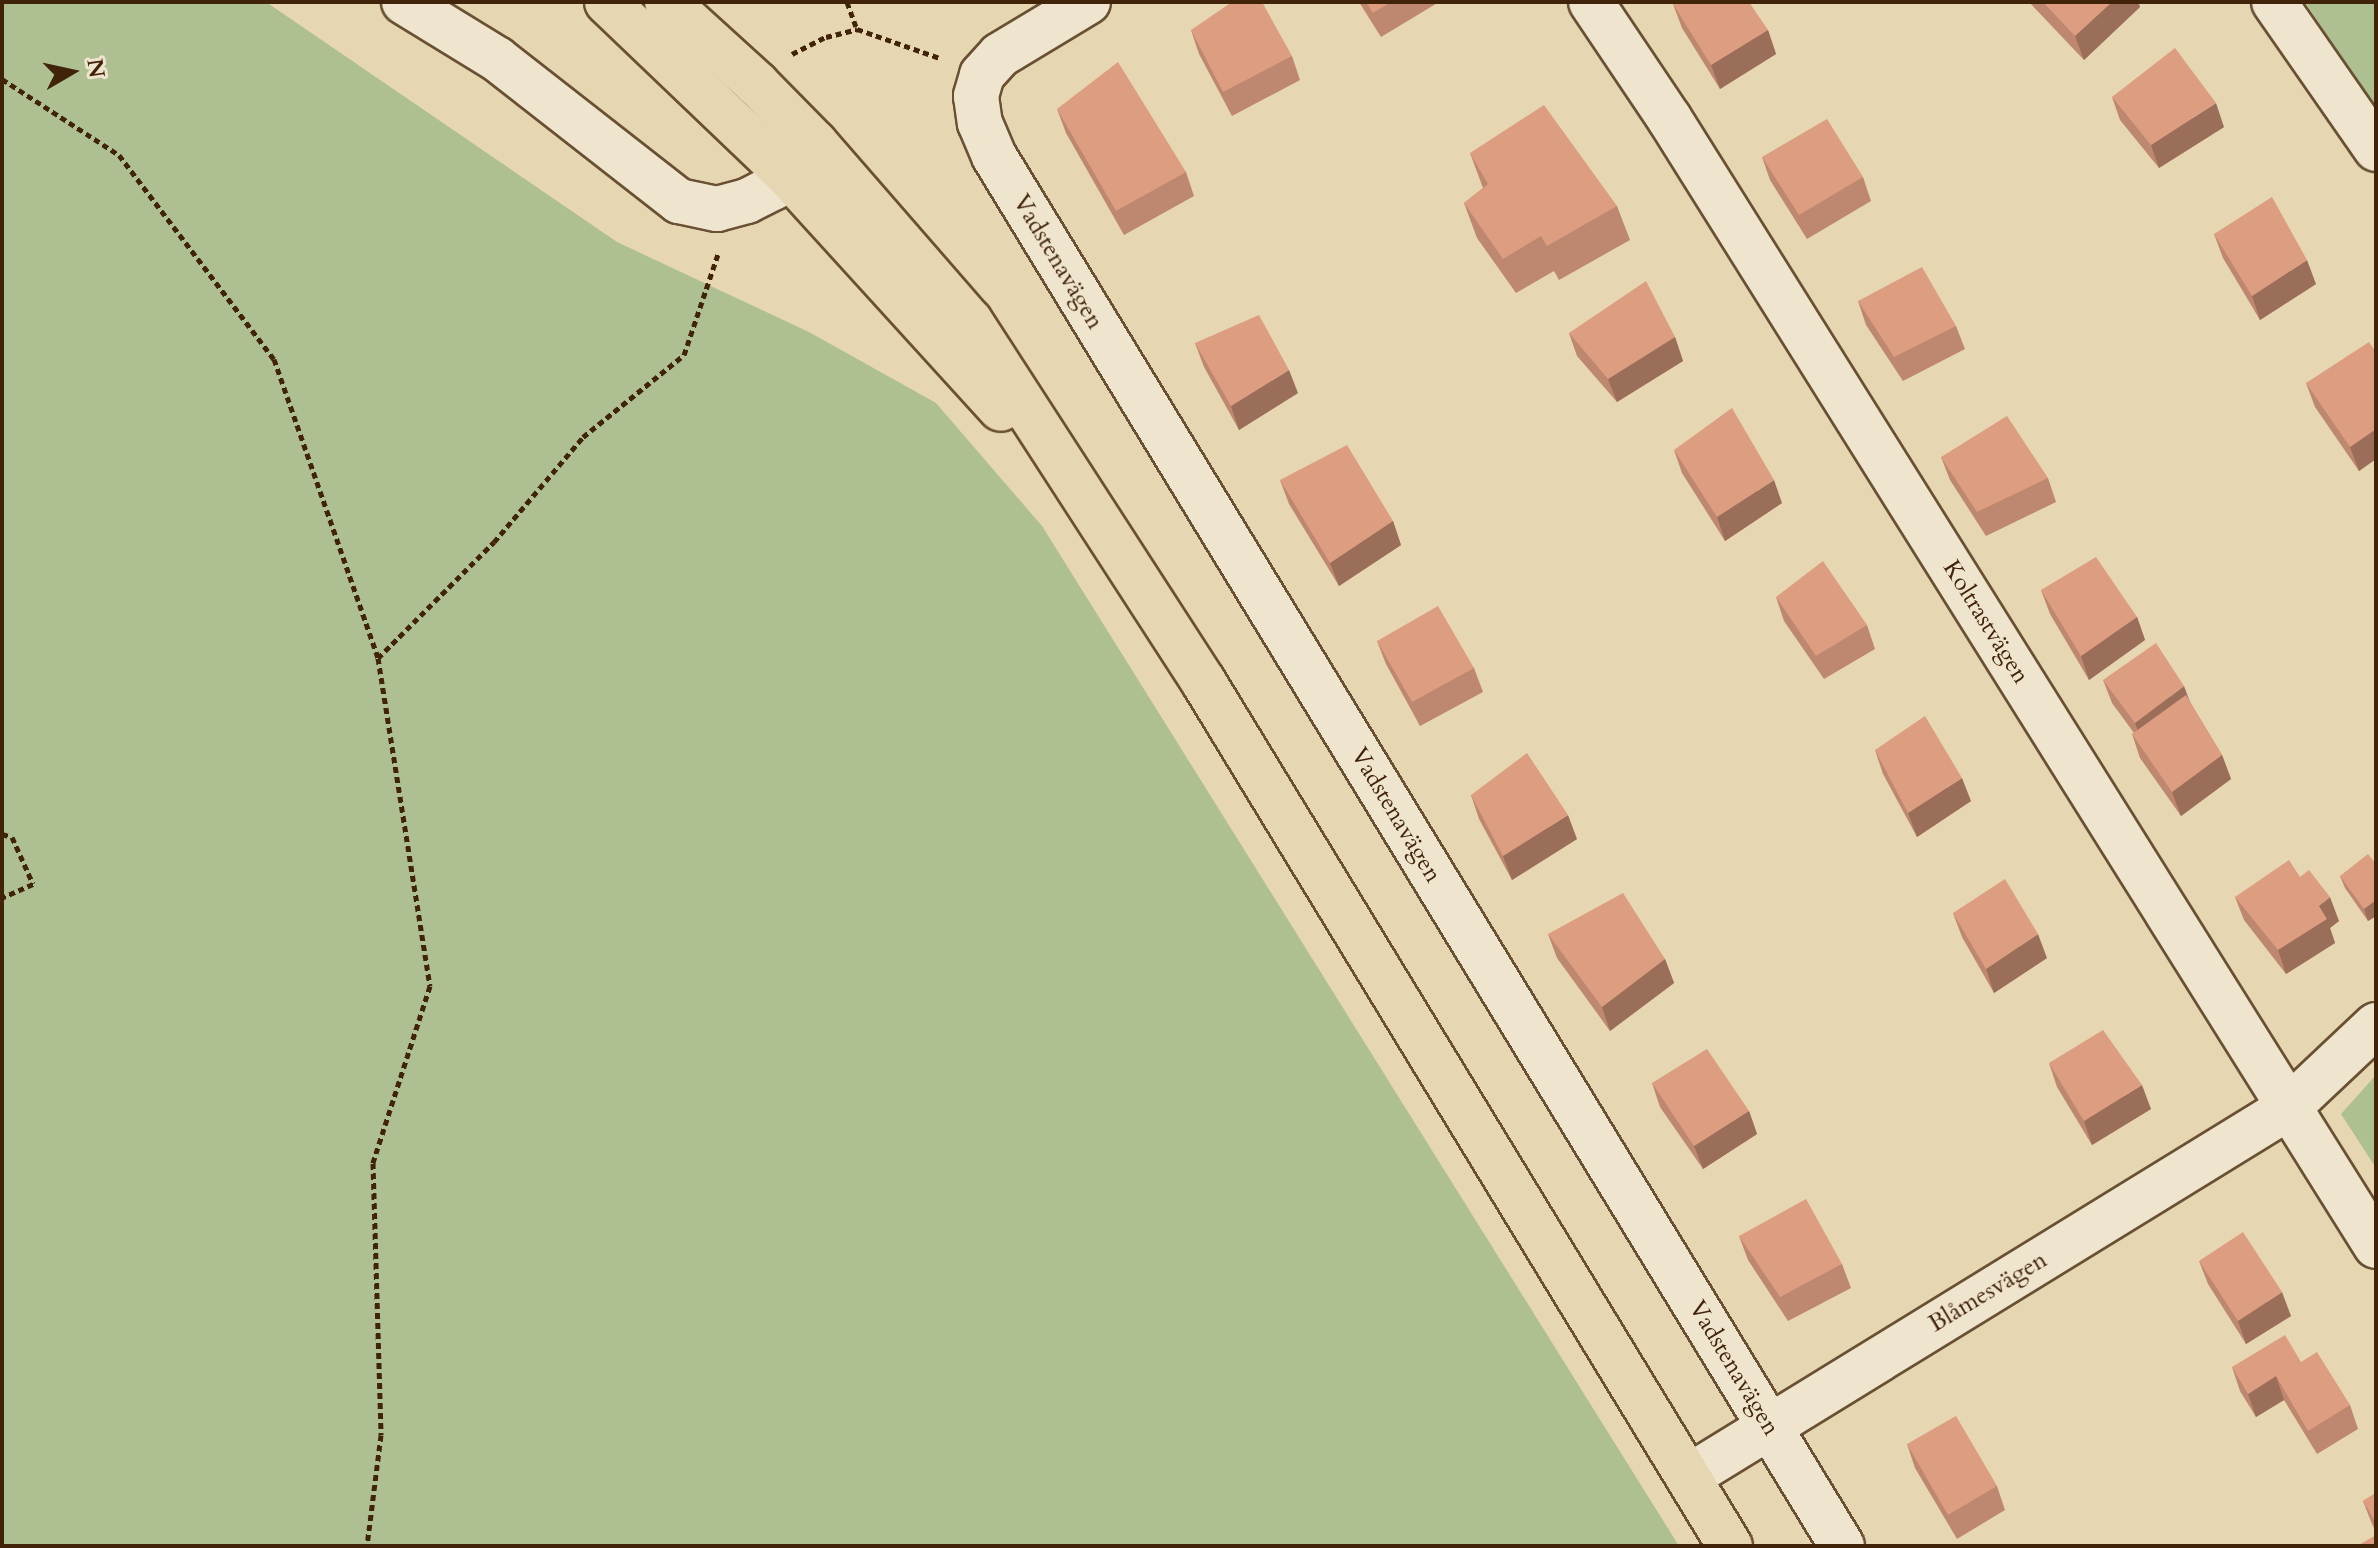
<!DOCTYPE html>
<meta charset="utf-8">
<style>
body{margin:0}
#map{position:relative;width:2378px;height:1548px;overflow:hidden;background:#e6d6b2;font-family:Cardo,serif}
div>[style]{position:absolute}
.green>*{inset:0;background:#aebf91}
.path>*{height:5px;margin-top:-2.5px;transform-origin:0;background:repeating-linear-gradient(90deg,#402309 0 6px,transparent 0 10px)}
.roads{filter:drop-shadow(2px 0 #6a5033) drop-shadow(-2px 0 #6a5033) drop-shadow(0 2px #6a5033) drop-shadow(0 -2px #6a5033)}
.minor>*{height:44px;margin:-22px;padding:0 22px;transform-origin:22px;border-radius:22px;background:#efe4cd}
.major>*{height:44px;margin:-22px;padding:0 22px;transform-origin:22px;border-radius:22px;background:#e6d6b2}
.wall>*{inset:0;background:#be876f}
.shaded-wall>*{inset:0;background:#9b6e5a}
.building>*{inset:0;background:#dd9d81}
span{translate:-50% -50%;white-space:nowrap;text-align:center;line-height:1.15;-webkit-text-stroke:6px #efe4cd;paint-order:stroke}
.street-label{font-size:24px;color:#402309}
.frame{position:absolute;inset:0;border:4px solid #402309;pointer-events:none}
.north{position:absolute;left:32px;top:32px;width:80px;height:80px;-webkit-text-stroke:6px #efe4cd;paint-order:stroke;rotate:81deg;font-size:22px;font-weight:700;line-height:32px;text-align:center;color:#402309}
.north::after{content:'';display:block;margin:auto;width:28px;height:36px;background:#402309;clip-path:polygon(50% 0,100% 100%,50% 72%,0 100%)}
</style>
<div id="map">
<div class="green">
<div style="clip-path:polygon(2px 2px,266px 2px,617px 242px,809px 332px,936px 403px,1042px 526px,1679px 1546px,2px 1546px)"></div>
<div style="clip-path:polygon(2305px 2px,2376px 2px,2376px 112px)"></div>
<div style="clip-path:polygon(2376px 1075px,2376px 1168px,2341px 1114px)"></div>
</div>
<div class="path">
<div style="left:847px;top:2px;width:29px;rotate:70deg"></div>
<div style="left:792px;top:54px;width:38px;rotate:-27deg"></div>
<div style="left:826px;top:37px;width:32px;rotate:-14deg"></div>
<div style="left:857px;top:29px;width:88px;rotate:19.3deg"></div>
<div style="left:2px;top:79px;width:140px;rotate:33deg"></div>
<div style="left:119px;top:155px;width:256px;rotate:52.8deg"></div>
<div style="left:274px;top:359px;width:317px;rotate:70.8deg"></div>
<div style="left:378px;top:658px;width:332px;rotate:81deg"></div>
<div style="left:430px;top:986px;width:186px;rotate:107.9deg"></div>
<div style="left:373px;top:1163px;width:272px;rotate:88.3deg"></div>
<div style="left:381px;top:1435px;width:112px;rotate:97.2deg"></div>
<div style="left:378px;top:658px;width:164px;rotate:-45deg"></div>
<div style="left:494px;top:542px;width:138px;rotate:-49.7deg"></div>
<div style="left:583px;top:437px;width:130px;rotate:-39.1deg"></div>
<div style="left:684px;top:355px;width:107px;rotate:-71.4deg"></div>
<div style="left:2px;top:834px;width:10px;rotate:17deg"></div>
<div style="left:12px;top:837px;width:51px;rotate:65.9deg"></div>
<div style="left:33px;top:884px;width:34px;rotate:156deg"></div>
</div>
<div class="roads">
<div class="minor">
<div style="left:404px;top:2px;width:109px;rotate:31.5deg"></div>
<div style="left:497px;top:59px;width:231px;rotate:38deg"></div>
<div style="left:679px;top:201px;width:39px;rotate:12deg"></div>
<div style="left:717px;top:209px;width:31px;rotate:-15deg"></div>
<div style="left:747px;top:201px;width:29px;rotate:-27deg"></div>
<div style="left:773px;top:188px;width:58px;rotate:-46.4deg"></div>
<div style="left:1088px;top:2px;width:103px;rotate:148.9deg"></div>
<div style="left:1000px;top:55px;width:27px;rotate:132deg"></div>
<div style="left:982px;top:75px;width:22px;rotate:106deg"></div>
<div style="left:976px;top:96px;width:27px;rotate:82deg"></div>
<div style="left:980px;top:123px;width:36px;rotate:67deg"></div>
<div style="left:994px;top:156px;width:1628px;rotate:58.61deg"></div>
<div style="left:1591px;top:2px;width:140px;rotate:56.1deg"></div>
<div style="left:1669px;top:118px;width:1331px;rotate:57.92deg"></div>
<div style="left:2274px;top:2px;width:179px;rotate:55.2deg"></div>
<div style="left:1688px;top:1477px;width:704px;rotate:-31.59deg"></div>
<div style="left:2288px;top:1108px;width:121px;rotate:-43.3deg"></div>
</div>
<div class="major">
<div style="left:607px;top:2px;width:250px;rotate:43.7deg"></div>
<div style="left:788px;top:175px;width:316px;rotate:47.7deg"></div>
<div style="left:667px;top:2px;width:122px;rotate:42.3deg"></div>
<div style="left:757px;top:84px;width:83px;rotate:45.5deg"></div>
<div style="left:815px;top:143px;width:236px;rotate:49deg"></div>
<div style="left:970px;top:321px;width:429px;rotate:57.1deg"></div>
<div style="left:1203px;top:681px;width:1013px;rotate:58.65deg"></div>
</div>
</div>
<div class="wall">
<div style="clip-path:polygon(1359px 2px,1439px 2px,1381px 37px)"></div>
<div style="clip-path:polygon(2029px 2px,2138px 2px,2140px 7px,2084px 60px)"></div>
<div style="clip-path:polygon(1673px 4px,1768px 30px,1776px 54px,1720px 89px,1682px 28px)"></div>
<div style="clip-path:polygon(1191px 30px,1292px 56px,1300px 80px,1232px 116px,1199px 54px)"></div>
<div style="clip-path:polygon(2112px 97px,2224px 127px,2159px 168px,2120px 120px)"></div>
<div style="clip-path:polygon(1057px 109px,1186px 172px,1194px 196px,1124px 235px,1066px 133px)"></div>
<div style="clip-path:polygon(1470px 153px,1617px 206px,1630px 240px,1559px 280px,1554px 271px,1516px 293px,1477px 238px,1464px 203px,1483px 188px)"></div>
<div style="clip-path:polygon(1762px 157px,1863px 177px,1871px 201px,1807px 239px,1770px 180px)"></div>
<div style="clip-path:polygon(2214px 234px,2316px 284px,2260px 320px,2223px 258px)"></div>
<div style="clip-path:polygon(1858px 301px,1956px 326px,1965px 349px,1903px 381px,1866px 325px)"></div>
<div style="clip-path:polygon(1569px 333px,1675px 337px,1683px 361px,1617px 402px,1577px 356px)"></div>
<div style="clip-path:polygon(1195px 343px,1298px 393px,1239px 430px,1204px 367px)"></div>
<div style="clip-path:polygon(2376px 352px,2376px 459px,2359px 471px,2315px 407px,2306px 383px)"></div>
<div style="clip-path:polygon(1674px 450px,1782px 503px,1725px 541px,1682px 473px)"></div>
<div style="clip-path:polygon(1941px 457px,2048px 478px,2056px 502px,1986px 536px,1950px 480px)"></div>
<div style="clip-path:polygon(1280px 480px,1393px 521px,1401px 545px,1339px 586px,1289px 504px)"></div>
<div style="clip-path:polygon(2041px 590px,2137px 617px,2145px 640px,2089px 680px,2050px 614px)"></div>
<div style="clip-path:polygon(1776px 597px,1867px 625px,1875px 649px,1824px 679px,1784px 621px)"></div>
<div style="clip-path:polygon(1377px 641px,1474px 668px,1483px 692px,1420px 726px,1386px 664px)"></div>
<div style="clip-path:polygon(2103px 680px,2190px 702px,2222px 755px,2231px 779px,2181px 816px,2140px 758px,2132px 734px,2134px 733px,2112px 703px)"></div>
<div style="clip-path:polygon(1875px 750px,1971px 801px,1917px 837px,1883px 774px)"></div>
<div style="clip-path:polygon(1471px 795px,1577px 839px,1512px 880px,1479px 819px)"></div>
<div style="clip-path:polygon(2376px 864px,2376px 916px,2368px 921px,2345px 888px,2340px 876px)"></div>
<div style="clip-path:polygon(2300px 877px,2339px 921px,2330px 928px,2335px 943px,2286px 974px,2244px 920px,2235px 897px)"></div>
<div style="clip-path:polygon(1953px 913px,2047px 958px,1994px 993px,1962px 937px)"></div>
<div style="clip-path:polygon(1548px 934px,1665px 959px,1674px 983px,1610px 1031px,1557px 958px)"></div>
<div style="clip-path:polygon(2049px 1063px,2151px 1109px,2092px 1145px,2057px 1087px)"></div>
<div style="clip-path:polygon(1652px 1083px,1749px 1111px,1757px 1134px,1703px 1169px,1660px 1107px)"></div>
<div style="clip-path:polygon(1739px 1236px,1842px 1264px,1851px 1288px,1788px 1321px,1748px 1260px)"></div>
<div style="clip-path:polygon(2199px 1261px,2291px 1316px,2246px 1344px,2208px 1284px)"></div>
<div style="clip-path:polygon(2301px 1362px,2350px 1405px,2358px 1429px,2317px 1454px,2284px 1400px,2256px 1417px,2240px 1391px,2232px 1367px)"></div>
<div style="clip-path:polygon(1907px 1444px,1997px 1486px,2005px 1510px,1957px 1539px,1915px 1468px)"></div>
<div style="clip-path:polygon(2376px 1493px,2376px 1532px,2372px 1524px,2363px 1501px)"></div>
</div>
<div class="shaded-wall">
<div style="clip-path:polygon(2112px 2px,2138px 2px,2140px 7px,2084px 60px,2075px 36px)"></div>
<div style="clip-path:polygon(1768px 30px,1776px 54px,1720px 89px,1711px 65px)"></div>
<div style="clip-path:polygon(2216px 103px,2224px 127px,2159px 168px,2151px 145px)"></div>
<div style="clip-path:polygon(2307px 260px,2316px 284px,2260px 320px,2252px 296px)"></div>
<div style="clip-path:polygon(1675px 337px,1683px 361px,1617px 402px,1608px 379px)"></div>
<div style="clip-path:polygon(1289px 370px,1298px 393px,1239px 430px,1231px 406px)"></div>
<div style="clip-path:polygon(2376px 429px,2376px 459px,2359px 471px,2350px 447px)"></div>
<div style="clip-path:polygon(1774px 480px,1782px 503px,1725px 541px,1717px 517px)"></div>
<div style="clip-path:polygon(1393px 521px,1401px 545px,1339px 586px,1330px 563px)"></div>
<div style="clip-path:polygon(2137px 617px,2145px 640px,2089px 680px,2081px 656px)"></div>
<div style="clip-path:polygon(2184px 686px,2193px 710px,2144px 747px,2135px 723px)"></div>
<div style="clip-path:polygon(2222px 755px,2231px 779px,2181px 816px,2172px 792px)"></div>
<div style="clip-path:polygon(1962px 778px,1971px 801px,1917px 837px,1908px 813px)"></div>
<div style="clip-path:polygon(1568px 815px,1577px 839px,1512px 880px,1503px 856px)"></div>
<div style="clip-path:polygon(2330px 897px,2339px 921px,2330px 928px,2335px 943px,2286px 974px,2278px 950px,2319px 906px)"></div>
<div style="clip-path:polygon(2376px 900px,2376px 916px,2368px 921px,2364px 909px)"></div>
<div style="clip-path:polygon(2038px 934px,2047px 958px,1994px 993px,1986px 969px)"></div>
<div style="clip-path:polygon(1665px 959px,1674px 983px,1610px 1031px,1602px 1007px)"></div>
<div style="clip-path:polygon(2142px 1085px,2151px 1109px,2092px 1145px,2084px 1121px)"></div>
<div style="clip-path:polygon(1749px 1111px,1757px 1134px,1703px 1169px,1694px 1146px)"></div>
<div style="clip-path:polygon(2282px 1292px,2291px 1316px,2246px 1344px,2238px 1321px)"></div>
<div style="clip-path:polygon(2276px 1376px,2284px 1400px,2256px 1417px,2248px 1394px)"></div>
</div>
<div class="building">
<div style="clip-path:polygon(1232px 2px,1262px 2px,1292px 56px,1223px 92px,1191px 30px)"></div>
<div style="clip-path:polygon(1366px 2px,1391px 2px,1373px 13px)"></div>
<div style="clip-path:polygon(1677px 2px,1749px 2px,1768px 30px,1711px 65px,1673px 4px)"></div>
<div style="clip-path:polygon(2043px 2px,2112px 2px,2075px 36px)"></div>
<div style="clip-path:polygon(2175px 48px,2216px 103px,2151px 145px,2112px 97px)"></div>
<div style="clip-path:polygon(1118px 62px,1186px 172px,1116px 211px,1057px 109px)"></div>
<div style="clip-path:polygon(1544px 105px,1617px 206px,1547px 246px,1541px 236px,1503px 259px,1464px 203px,1488px 184px,1470px 153px)"></div>
<div style="clip-path:polygon(1827px 119px,1863px 177px,1799px 215px,1762px 157px)"></div>
<div style="clip-path:polygon(2272px 197px,2307px 260px,2252px 296px,2214px 234px)"></div>
<div style="clip-path:polygon(1922px 267px,1956px 326px,1894px 357px,1858px 301px)"></div>
<div style="clip-path:polygon(1646px 281px,1675px 337px,1608px 379px,1569px 333px)"></div>
<div style="clip-path:polygon(1259px 315px,1289px 370px,1231px 406px,1195px 343px)"></div>
<div style="clip-path:polygon(2369px 342px,2376px 352px,2376px 429px,2350px 447px,2306px 383px)"></div>
<div style="clip-path:polygon(1732px 408px,1774px 480px,1717px 517px,1674px 450px)"></div>
<div style="clip-path:polygon(2007px 416px,2048px 478px,1977px 512px,1941px 457px)"></div>
<div style="clip-path:polygon(1347px 445px,1393px 521px,1330px 563px,1280px 480px)"></div>
<div style="clip-path:polygon(2096px 557px,2137px 617px,2081px 656px,2041px 590px)"></div>
<div style="clip-path:polygon(1823px 561px,1867px 625px,1816px 656px,1776px 597px)"></div>
<div style="clip-path:polygon(1438px 606px,1474px 668px,1412px 702px,1377px 641px)"></div>
<div style="clip-path:polygon(2156px 643px,2184px 686px,2135px 723px,2103px 680px)"></div>
<div style="clip-path:polygon(2186px 695px,2222px 755px,2172px 792px,2132px 734px)"></div>
<div style="clip-path:polygon(1925px 716px,1962px 778px,1908px 813px,1875px 750px)"></div>
<div style="clip-path:polygon(1527px 753px,1568px 815px,1503px 856px,1471px 795px)"></div>
<div style="clip-path:polygon(2368px 854px,2376px 864px,2376px 900px,2364px 909px,2340px 876px)"></div>
<div style="clip-path:polygon(2289px 860px,2300px 877px,2309px 870px,2330px 897px,2319px 906px,2327px 919px,2278px 950px,2235px 897px)"></div>
<div style="clip-path:polygon(2005px 879px,2038px 934px,1986px 969px,1953px 913px)"></div>
<div style="clip-path:polygon(1623px 893px,1665px 959px,1602px 1007px,1548px 934px)"></div>
<div style="clip-path:polygon(2103px 1030px,2142px 1085px,2084px 1121px,2049px 1063px)"></div>
<div style="clip-path:polygon(1707px 1049px,1749px 1111px,1694px 1146px,1652px 1083px)"></div>
<div style="clip-path:polygon(1806px 1199px,1842px 1264px,1780px 1297px,1739px 1236px)"></div>
<div style="clip-path:polygon(2243px 1232px,2282px 1292px,2238px 1321px,2199px 1261px)"></div>
<div style="clip-path:polygon(2285px 1335px,2301px 1362px,2317px 1352px,2350px 1405px,2308px 1431px,2276px 1376px,2248px 1394px,2232px 1367px)"></div>
<div style="clip-path:polygon(1956px 1416px,1997px 1486px,1948px 1515px,1907px 1444px)"></div>
<div style="clip-path:polygon(2376px 1493px,2376px 1523px,2363px 1501px)"></div>
<div style="clip-path:polygon(2376px 1535px,2376px 1546px,2357px 1546px)"></div>
</div>
<div class="street-label">
<span style="left:1058px;top:262px;rotate:59deg">Vadstenavägen</span>
<span style="left:1986px;top:622px;rotate:58deg">Koltrastvägen</span>
<span style="left:1396px;top:815px;rotate:59deg">Vadstenavägen</span>
<span style="left:1988px;top:1292px;rotate:-31deg">Blåmesvägen</span>
<span style="left:1734px;top:1368px;rotate:59deg">Vadstenavägen</span>
</div>
<div class="frame"></div>
<div class="north">N</div>
</div>
